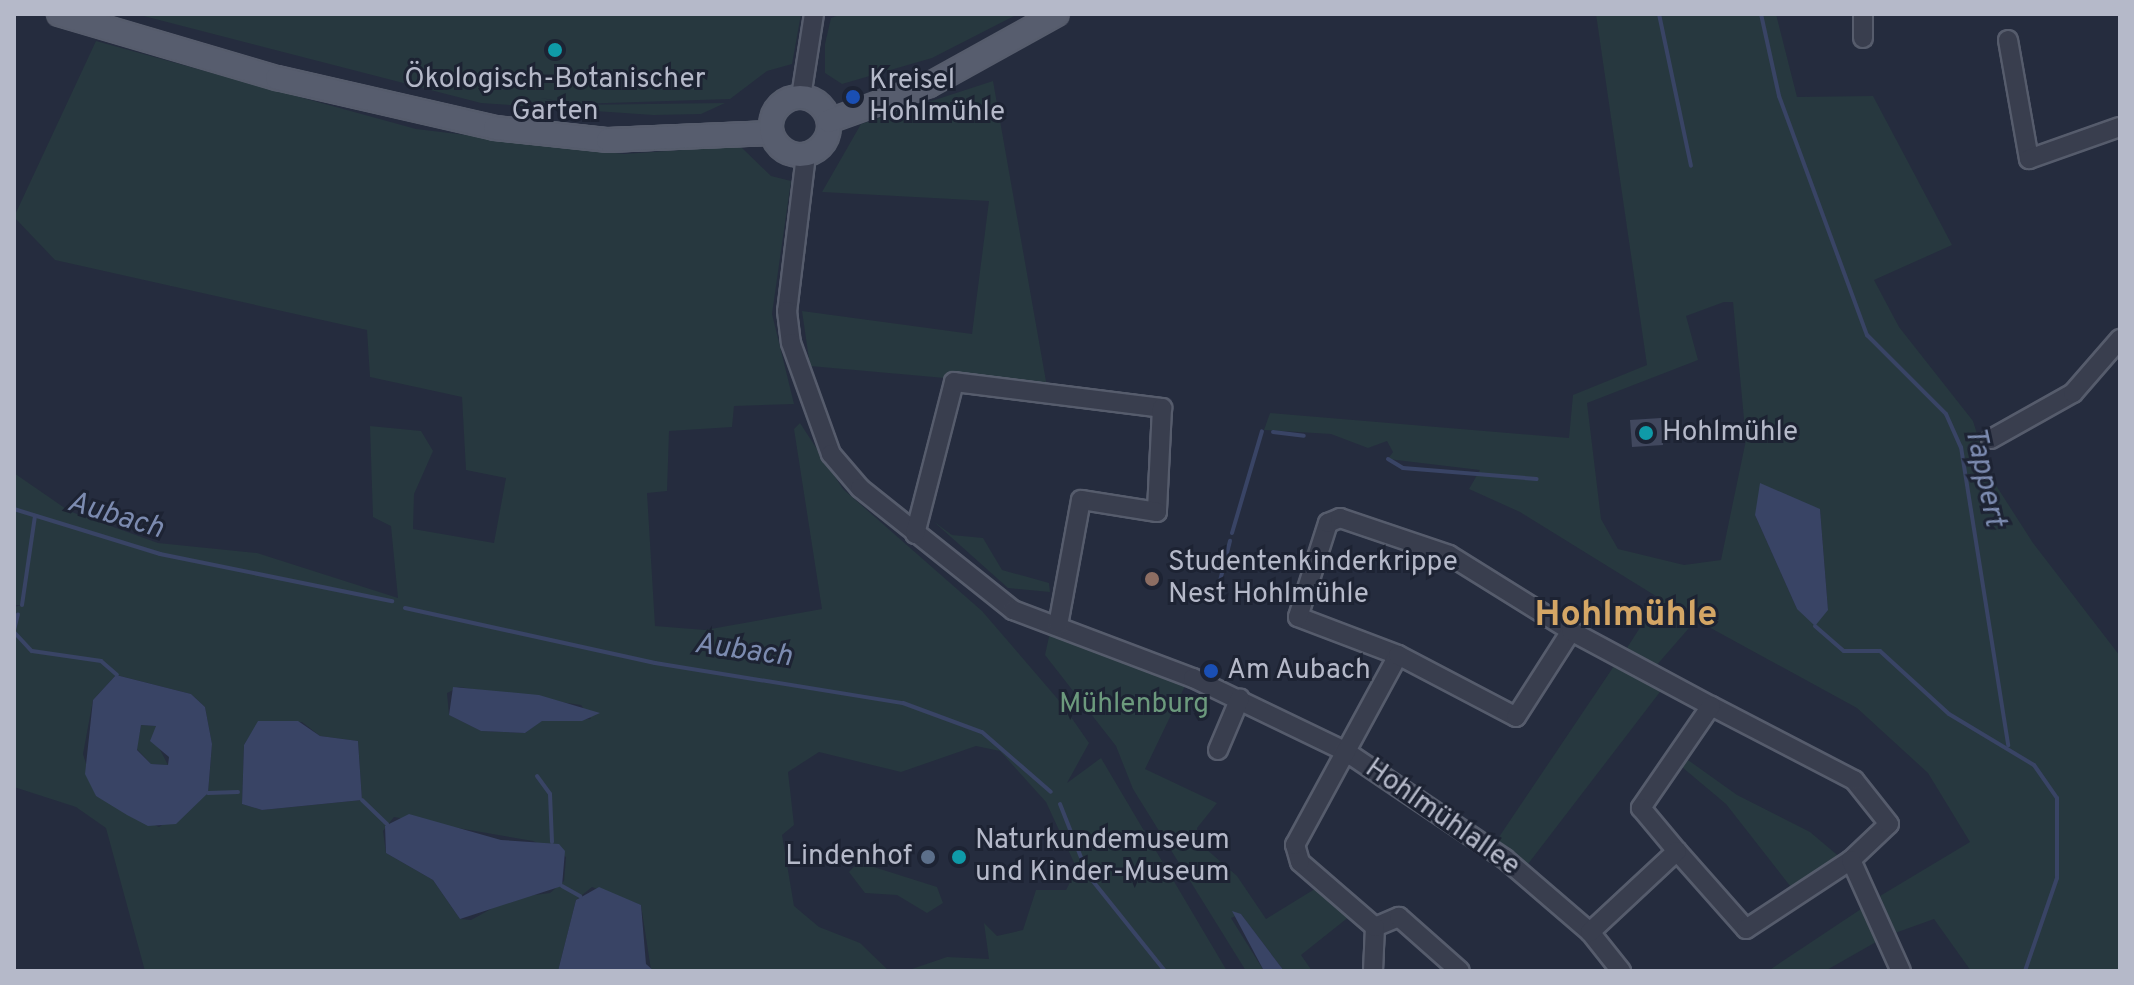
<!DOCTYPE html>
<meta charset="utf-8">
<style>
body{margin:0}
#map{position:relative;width:2134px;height:985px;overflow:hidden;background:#252c3e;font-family:Overpass,sans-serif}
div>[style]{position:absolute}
.green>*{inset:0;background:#27383f}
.water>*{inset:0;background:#394465}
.stream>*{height:4px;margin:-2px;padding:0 2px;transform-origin:2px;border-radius:2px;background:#394465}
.building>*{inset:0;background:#41485e}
.roads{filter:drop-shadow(2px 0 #565c6c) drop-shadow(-2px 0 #565c6c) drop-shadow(0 2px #565c6c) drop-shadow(0 -2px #565c6c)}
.minor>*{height:18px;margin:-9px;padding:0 9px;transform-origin:9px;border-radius:9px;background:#393e4e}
.major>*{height:22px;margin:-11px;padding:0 11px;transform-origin:11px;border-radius:11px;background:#575d6e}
.major>.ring{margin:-11px;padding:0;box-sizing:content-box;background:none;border:22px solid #575d6e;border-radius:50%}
.dots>*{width:22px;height:22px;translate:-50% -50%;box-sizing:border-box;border:4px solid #1d2333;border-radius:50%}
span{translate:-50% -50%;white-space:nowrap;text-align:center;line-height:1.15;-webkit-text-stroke:6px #1d2333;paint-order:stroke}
.poi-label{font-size:28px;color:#b5b9c9}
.left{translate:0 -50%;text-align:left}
.right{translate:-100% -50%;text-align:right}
.park-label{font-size:28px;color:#6c9a7d}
.street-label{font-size:28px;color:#b5b9c9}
.water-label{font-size:30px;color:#7c8bb0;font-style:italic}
.district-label{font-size:36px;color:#d4a665;font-weight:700}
.frame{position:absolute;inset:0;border:16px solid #b5b9c9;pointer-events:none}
</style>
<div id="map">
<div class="green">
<div style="clip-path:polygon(136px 14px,801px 14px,792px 64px,767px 71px,730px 99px,576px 104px,541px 98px,573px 105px,725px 103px,701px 114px,653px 115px,481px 103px)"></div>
<div style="clip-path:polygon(842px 14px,1018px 14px,932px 58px,842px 84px,825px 73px,825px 44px,831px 18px)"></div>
<div style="clip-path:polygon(evenodd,1596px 14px,1776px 14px,1797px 97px,1873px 96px,1952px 245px,1874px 280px,1899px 327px,1973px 421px,1990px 476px,2033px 543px,2120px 656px,2120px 971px,1971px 971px,1934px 919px,1895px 933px,1880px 896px,1970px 842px,1928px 773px,1857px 708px,1696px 620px,1655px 667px,1625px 651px,1659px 598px,1520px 512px,1469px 489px,1480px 470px,1388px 459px,1393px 452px,1387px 441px,1368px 448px,1331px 434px,1264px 430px,1270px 413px,1569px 438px,1573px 395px,1647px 365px,1596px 14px,1724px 302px,1733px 302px,1746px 440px,1721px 560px,1684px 565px,1618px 549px,1601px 519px,1587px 403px,1698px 360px,1686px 316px,1724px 302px,1596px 14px,1820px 509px,1828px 610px,1797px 609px,1755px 515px,1820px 509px)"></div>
<div style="clip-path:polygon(evenodd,96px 41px,416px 129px,624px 154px,740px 146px,771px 176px,791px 181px,772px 314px,794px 404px,734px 406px,732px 427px,669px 431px,667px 491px,647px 493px,655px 626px,705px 630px,822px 609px,794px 429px,800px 423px,843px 489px,982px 611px,1062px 704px,1089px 743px,1067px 783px,1101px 758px,1227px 971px,906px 971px,947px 957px,989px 959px,984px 923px,997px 936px,1023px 930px,1036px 890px,1066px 890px,1077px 869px,1046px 802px,1000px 751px,976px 746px,901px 772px,819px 752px,788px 772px,794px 825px,782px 835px,794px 906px,819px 927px,860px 943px,887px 969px,901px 971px,651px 970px,641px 905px,592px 887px,576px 900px,558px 971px,145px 971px,106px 828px,76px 807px,14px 787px,14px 607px,22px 605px,14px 605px,14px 473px,69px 511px,158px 543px,257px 553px,398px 598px,391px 526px,373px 517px,370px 426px,421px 431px,433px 451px,414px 494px,413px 529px,494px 543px,506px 478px,466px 470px,462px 397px,370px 377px,367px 330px,55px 260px,14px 217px,96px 41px,116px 675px,191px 694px,205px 707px,212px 744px,208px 793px,159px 827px,96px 796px,83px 754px,93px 700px,116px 675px,96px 41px,459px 687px,581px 705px,591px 719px,541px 721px,525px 733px,481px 731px,449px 715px,447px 693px,459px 687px,96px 41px,302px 722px,320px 736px,358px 741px,362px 800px,262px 810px,242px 804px,244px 745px,256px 726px,302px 722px,96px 41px,394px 817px,533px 841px,566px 857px,564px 881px,550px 893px,511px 898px,471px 920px,460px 919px,433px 880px,386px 853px,383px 831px,394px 817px)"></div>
<div style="clip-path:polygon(993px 81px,1047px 387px,810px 366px,802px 311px,972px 334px,989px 201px,822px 192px,861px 124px)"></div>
<div style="clip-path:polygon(933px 521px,952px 535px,983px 538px,1002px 570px,1049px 583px,1050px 592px,1008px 588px)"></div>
<div style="clip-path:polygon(1050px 632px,1185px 686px,1145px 769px,1217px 803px,1197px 828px,1197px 841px,1237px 876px,1266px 919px,1318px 887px,1350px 916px,1301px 955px,1312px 971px,1284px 971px,1241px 914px,1231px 918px,1264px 971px,1246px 971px,1133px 789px,1116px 746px,1045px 655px)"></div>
<div style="clip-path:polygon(1618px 660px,1663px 688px,1528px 864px,1497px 840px)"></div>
<div style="clip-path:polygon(141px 725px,156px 726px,154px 738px,168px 765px,151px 764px,136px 748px)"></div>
<div style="clip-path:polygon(1681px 755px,1737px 795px,1810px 832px,1842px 859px,1794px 891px,1726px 804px,1676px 762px)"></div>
<div style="clip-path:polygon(858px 862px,937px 887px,943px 903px,927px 913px,897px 895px,865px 893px,849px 872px)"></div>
<div style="clip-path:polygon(1867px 905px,1883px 938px,1825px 971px,1768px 971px)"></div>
</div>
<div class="water">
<div style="clip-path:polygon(1760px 483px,1820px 509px,1828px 610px,1815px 626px,1797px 609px,1755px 515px)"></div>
<div style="clip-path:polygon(evenodd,116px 675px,191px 694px,205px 707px,212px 744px,208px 793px,176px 824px,148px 826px,127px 815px,96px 796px,85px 774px,93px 700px,116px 675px,141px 725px,156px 726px,150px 741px,169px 757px,168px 765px,151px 764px,137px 750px,141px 725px)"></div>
<div style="clip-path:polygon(453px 687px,539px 695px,600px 713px,582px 721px,542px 721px,525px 733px,481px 731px,449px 715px)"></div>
<div style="clip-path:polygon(258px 721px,298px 721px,320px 736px,358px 741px,362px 800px,262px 810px,242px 804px,244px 745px)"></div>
<div style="clip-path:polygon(409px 814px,501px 840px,559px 844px,565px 851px,562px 886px,460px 919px,433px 880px,386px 853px,385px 826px)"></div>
<div style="clip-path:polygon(599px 887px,641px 905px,646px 964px,654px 971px,558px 971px,576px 900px)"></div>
<div style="clip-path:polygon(1232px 911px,1241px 914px,1284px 971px,1264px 971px)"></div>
</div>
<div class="stream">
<div style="left:1659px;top:14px;width:155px;rotate:78.1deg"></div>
<div style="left:1761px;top:14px;width:84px;rotate:77.6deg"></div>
<div style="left:1779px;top:96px;width:255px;rotate:69.8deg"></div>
<div style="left:1867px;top:335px;width:112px;rotate:45deg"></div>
<div style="left:1946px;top:414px;width:36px;rotate:66deg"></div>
<div style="left:1961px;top:447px;width:302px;rotate:81deg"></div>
<div style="left:1273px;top:432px;width:31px;rotate:7deg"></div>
<div style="left:1388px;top:459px;width:17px;rotate:31deg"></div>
<div style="left:1403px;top:468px;width:134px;rotate:4.7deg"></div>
<div style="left:14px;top:509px;width:153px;rotate:17.1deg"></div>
<div style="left:160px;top:554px;width:237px;rotate:11.5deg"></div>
<div style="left:1232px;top:533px;width:106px;rotate:-73.6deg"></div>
<div style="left:1216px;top:597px;width:58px;rotate:-76deg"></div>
<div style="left:22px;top:605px;width:90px;rotate:-81.7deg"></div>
<div style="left:405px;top:608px;width:256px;rotate:12.4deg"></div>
<div style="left:655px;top:663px;width:251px;rotate:9.2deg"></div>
<div style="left:903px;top:703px;width:84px;rotate:20.2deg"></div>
<div style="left:982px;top:732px;width:91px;rotate:41deg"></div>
<div style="left:1815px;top:626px;width:38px;rotate:41deg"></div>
<div style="left:1844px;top:651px;width:36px"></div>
<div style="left:1880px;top:651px;width:93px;rotate:42.4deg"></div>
<div style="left:1949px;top:714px;width:99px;rotate:31deg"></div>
<div style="left:2034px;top:765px;width:40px;rotate:55.1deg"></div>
<div style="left:2057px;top:798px;width:80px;rotate:90deg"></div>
<div style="left:2057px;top:878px;width:98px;rotate:109deg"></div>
<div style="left:14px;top:630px;width:16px;rotate:-76deg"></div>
<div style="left:14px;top:632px;width:26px;rotate:47deg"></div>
<div style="left:32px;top:651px;width:70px;rotate:8.2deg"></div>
<div style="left:101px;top:661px;width:21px;rotate:41deg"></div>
<div style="left:537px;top:776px;width:22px;rotate:54deg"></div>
<div style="left:550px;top:794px;width:48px;rotate:87.6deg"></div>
<div style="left:208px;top:793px;width:30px;rotate:-2deg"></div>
<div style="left:362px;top:800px;width:35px;rotate:44deg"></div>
<div style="left:1060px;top:804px;width:76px;rotate:68.5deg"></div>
<div style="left:1088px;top:875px;width:123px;rotate:51.3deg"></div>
<div style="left:562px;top:886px;width:21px;rotate:29deg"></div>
</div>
<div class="building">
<div style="clip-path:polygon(1661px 418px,1663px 445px,1632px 447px,1630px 420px)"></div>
</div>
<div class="roads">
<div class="minor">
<div style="left:1863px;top:38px;width:24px;rotate:-90deg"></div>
<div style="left:2008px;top:40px;width:121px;rotate:80deg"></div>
<div style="left:2029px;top:159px;width:96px;rotate:-19.4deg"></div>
<div style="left:801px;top:97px;width:84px;rotate:-81.1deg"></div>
<div style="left:806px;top:155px;width:157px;rotate:96.9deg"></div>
<div style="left:787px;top:311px;width:32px;rotate:83deg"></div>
<div style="left:791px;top:343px;width:118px;rotate:70.2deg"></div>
<div style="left:831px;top:454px;width:45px;rotate:49.5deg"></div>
<div style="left:860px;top:488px;width:196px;rotate:38.6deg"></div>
<div style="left:1013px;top:610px;width:192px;rotate:20.7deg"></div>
<div style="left:1193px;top:678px;width:169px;rotate:25.7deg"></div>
<div style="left:1345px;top:751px;width:193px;rotate:34deg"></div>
<div style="left:1505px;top:859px;width:112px;rotate:40.7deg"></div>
<div style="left:1590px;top:932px;width:50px;rotate:51.5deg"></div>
<div style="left:1991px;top:439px;width:94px;rotate:-29.3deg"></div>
<div style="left:2073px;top:393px;width:72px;rotate:-49deg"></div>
<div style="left:915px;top:534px;width:157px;rotate:-75.6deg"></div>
<div style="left:954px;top:382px;width:210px;rotate:7.1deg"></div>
<div style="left:1162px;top:408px;width:104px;rotate:92.8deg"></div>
<div style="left:1157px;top:512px;width:77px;rotate:-171deg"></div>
<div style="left:1081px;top:500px;width:127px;rotate:100.4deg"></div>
<div style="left:1398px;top:655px;width:107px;rotate:-159.2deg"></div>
<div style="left:1298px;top:617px;width:99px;rotate:-72.3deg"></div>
<div style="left:1328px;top:523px;width:13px;rotate:-23deg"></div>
<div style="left:1340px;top:518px;width:115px;rotate:18.7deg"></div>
<div style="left:1449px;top:555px;width:144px;rotate:31.9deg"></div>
<div style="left:1218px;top:750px;width:56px;rotate:-67.1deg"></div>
<div style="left:1677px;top:851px;width:104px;rotate:48.5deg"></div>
<div style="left:1746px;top:929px;width:126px;rotate:-33.3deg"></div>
<div style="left:1851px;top:860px;width:52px;rotate:-43.5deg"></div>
<div style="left:1889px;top:824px;width:56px;rotate:-128.5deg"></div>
<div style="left:1854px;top:780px;width:161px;rotate:-152.6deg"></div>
<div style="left:1851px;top:860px;width:122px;rotate:65.8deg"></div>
<div style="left:1375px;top:927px;width:26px;rotate:-23deg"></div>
<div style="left:1399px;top:917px;width:81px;rotate:41.5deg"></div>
<div style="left:1373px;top:971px;width:44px;rotate:-87.4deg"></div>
<div style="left:1375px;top:927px;width:99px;rotate:-139.1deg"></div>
<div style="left:1300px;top:862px;width:18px;rotate:-106deg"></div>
<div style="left:1295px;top:845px;width:216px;rotate:-61.5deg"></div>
<div style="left:1398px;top:655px;width:133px;rotate:27.7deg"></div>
<div style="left:1516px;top:717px;width:102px;rotate:-57.4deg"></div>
<div style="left:1571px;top:631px;width:159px;rotate:28.2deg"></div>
<div style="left:1711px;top:706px;width:124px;rotate:124.5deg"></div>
<div style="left:1641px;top:808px;width:56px;rotate:50.1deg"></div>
<div style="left:1677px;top:851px;width:119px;rotate:137deg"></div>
</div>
<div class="major">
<div style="left:59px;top:14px;width:227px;rotate:16.4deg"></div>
<div style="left:277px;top:78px;width:224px;rotate:12.9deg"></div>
<div style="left:495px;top:128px;width:114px;rotate:6.1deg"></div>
<div style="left:608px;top:140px;width:163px;rotate:-2.5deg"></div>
<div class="ring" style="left:771px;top:97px;width:36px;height:36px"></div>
<div style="left:829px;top:121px;width:106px;rotate:-19.8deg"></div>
<div style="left:929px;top:85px;width:146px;rotate:-29deg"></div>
</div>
</div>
<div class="dots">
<div style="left:555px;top:50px;background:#0f9aa8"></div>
<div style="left:853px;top:97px;background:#1a4fb4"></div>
<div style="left:1646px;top:433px;background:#0f9aa8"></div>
<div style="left:1152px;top:579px;background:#8d6e63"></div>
<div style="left:1211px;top:671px;background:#1a4fb4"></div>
<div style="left:928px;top:857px;background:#5c6f8a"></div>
<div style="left:959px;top:857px;background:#0f9aa8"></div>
</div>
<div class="poi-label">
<span style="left:555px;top:96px">Ökologisch-Botanischer<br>Garten</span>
<span class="left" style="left:869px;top:97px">Kreisel<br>Hohlmühle</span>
<span class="left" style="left:1662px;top:433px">Hohlmühle</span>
<span class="left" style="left:1168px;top:579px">Studentenkinderkrippe<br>Nest Hohlmühle</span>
<span class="left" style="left:1227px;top:671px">Am Aubach</span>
<span class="left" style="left:975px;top:857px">Naturkundemuseum<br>und Kinder-Museum</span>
<span class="right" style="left:912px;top:857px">Lindenhof</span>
</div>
<div class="park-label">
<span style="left:1134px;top:705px">Mühlenburg</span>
</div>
<div class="street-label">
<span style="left:1442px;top:818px;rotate:35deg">Hohlmühlallee</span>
</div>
<div class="water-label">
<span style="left:1983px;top:477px;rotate:78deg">Tappert</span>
<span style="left:115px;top:517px;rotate:17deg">Aubach</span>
<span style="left:743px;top:652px;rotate:8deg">Aubach</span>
</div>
<div class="district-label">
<span style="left:1626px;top:617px">Hohlmühle</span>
</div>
<div class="frame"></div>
</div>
